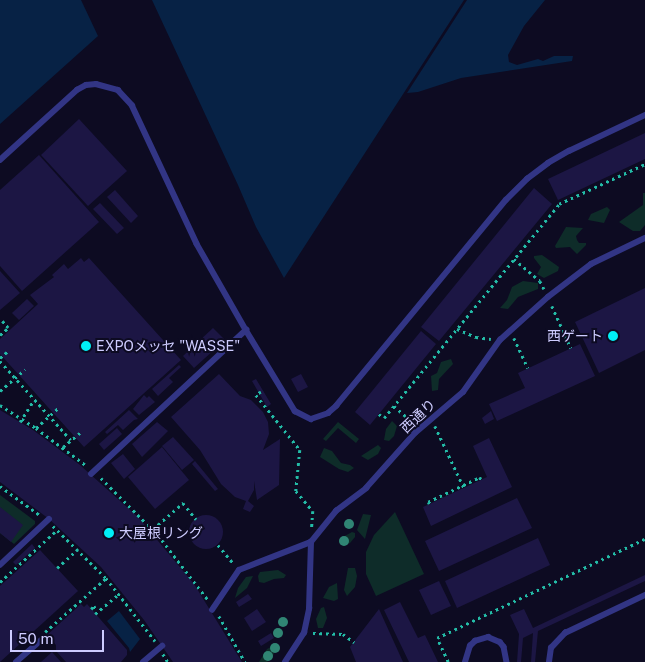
<!DOCTYPE html>
<meta charset="utf-8">
<style>
body{margin:0}
#map{position:relative;width:645px;height:662px;overflow:hidden;background:#0d0b22;font-family:"Public Sans","Noto Sans JP",sans-serif}
div>[style]{position:absolute}
.green>*{inset:0;background:#0e2c29}
.water>*{inset:0;background:#072245}
.building>*{inset:0;background:#1c1644}
.round{border-radius:50%}
.path>*{height:2.5px;margin-top:-1.25px;transform-origin:0;background:repeating-linear-gradient(90deg,#23bca7 0 2.5px,transparent 0 6.5px)}
.lane>*{height:5.5px;margin:-2.75px;padding:0 2.75px;transform-origin:2.75px;border-radius:2.75px;background:#323585}
.trees>*{width:10px;height:10px;margin:-5px;border-radius:50%;background:#308574}
.dots>*{width:14px;height:14px;translate:-50% -50%;box-sizing:border-box;border:2px solid #0d0b22;border-radius:50%}
span{translate:-50% -50%;white-space:nowrap;text-align:center;line-height:1.15;-webkit-text-stroke:4px #0d0b22;paint-order:stroke}
.poi-label{font-size:14px;color:#ceccff}
.right{translate:-100% -50%;text-align:right}
.left{translate:0 -50%;text-align:left}
.street-label{font-size:14px;color:#ceccff}
.scale{position:absolute;left:10px;top:630px;width:94px;height:22px;box-sizing:border-box;border:2px solid #ceccff;border-top:0;padding-left:6px;font-size:15px;line-height:18px;white-space:nowrap;color:#ceccff;-webkit-text-stroke:4px #0d0b22;paint-order:stroke}
</style>
<div id="map">
<div class="green">
<div style="clip-path:polygon(643px 193px,645px 193px,645px 225px,640px 231px,633px 231px,619px 222px,643px 205px)"></div>
<div style="clip-path:polygon(607px 207px,610px 210px,604px 223px,588px 220px,591px 214px)"></div>
<div style="clip-path:polygon(566px 227px,583px 228px,576px 236px,577px 240px,579px 243px,586px 243px,586px 245px,577px 254px,570px 247px,556px 248px,555px 246px)"></div>
<div style="clip-path:polygon(542px 255px,559px 267px,558px 271px,544px 278px,537px 274px,541px 267px,534px 258px,534px 256px)"></div>
<div style="clip-path:polygon(523px 281px,538px 283px,538px 289px,518px 297px,508px 309px,500px 308px,507px 300px,512px 287px)"></div>
<div style="clip-path:polygon(451px 359px,453px 364px,439px 379px,438px 390px,432px 391px,431px 376px,437px 373px,441px 362px)"></div>
<div style="clip-path:polygon(392px 421px,397px 426px,394px 436px,389px 441px,384px 440px,386px 429px)"></div>
<div style="clip-path:polygon(338px 422px,359px 439px,356px 443px,338px 428px,326px 441px,323px 439px)"></div>
<div style="clip-path:polygon(378px 445px,381px 448px,378px 454px,368px 460px,361px 456px)"></div>
<div style="clip-path:polygon(324px 448px,332px 451px,341px 463px,350px 465px,354px 468px,348px 472px,339px 469px,320px 457px)"></div>
<div style="clip-path:polygon(0 495px,35px 521px,35px 524px,14px 544px,0 533px)"></div>
<div style="clip-path:polygon(395px 512px,424px 574px,376px 596px,366px 574px,366px 552px,374px 535px)"></div>
<div style="clip-path:polygon(363px 514px,371px 515px,365px 539px,357px 530px)"></div>
<div style="clip-path:polygon(352px 532px,355px 533px,355px 537px,350px 543px,343px 546px,341px 538px)"></div>
<div style="clip-path:polygon(348px 568px,355px 568px,357px 576px,355px 587px,347px 596px,344px 590px)"></div>
<div style="clip-path:polygon(278px 570px,286px 575px,284px 578px,274px 579px,264px 583px,259px 582px,258px 576px,260px 572px)"></div>
<div style="clip-path:polygon(253px 576px,247px 588px,235px 598px,238px 588px,246px 577px)"></div>
<div style="clip-path:polygon(337px 583px,338px 599px,334px 601px,323px 598px,329px 587px)"></div>
<div style="clip-path:polygon(324px 607px,327px 618px,323px 628px,318px 628px,316px 619px,321px 608px)"></div>
<div style="clip-path:polygon(277px 644px,272px 659px,267px 662px,259px 662px,267px 649px)"></div>
</div>
<div class="water">
<div style="clip-path:polygon(0 0,81px 0,98px 36px,0 124px)"></div>
<div style="clip-path:polygon(152px 0,464px 0,284px 278px,256px 227px,238px 185px)"></div>
<div style="clip-path:polygon(467px 0,545px 0,524px 26px,508px 55px,509px 62px,517px 65px,538px 59px,543px 61px,554px 56px,573px 56px,572px 61px,461px 78px,418px 92px,407px 93px)"></div>
<div style="clip-path:polygon(119px 611px,140px 639px,130px 652px,129px 648px,107px 621px)"></div>
</div>
<div class="building">
<div style="clip-path:polygon(79px 119px,127px 171px,88px 206px,41px 155px)"></div>
<div style="clip-path:polygon(645px 133px,645px 159px,558px 200px,548px 179px)"></div>
<div style="clip-path:polygon(39px 155px,99px 222px,22px 291px,0 266px,0 190px)"></div>
<div style="clip-path:polygon(534px 188px,552px 204px,439px 341px,421px 327px)"></div>
<div style="clip-path:polygon(115px 190px,138px 216px,131px 223px,107px 197px)"></div>
<div style="clip-path:polygon(100px 203px,124px 228px,117px 234px,93px 209px)"></div>
<div style="clip-path:polygon(81px 258px,84px 262px,89px 258px,181px 360px,84px 447px,0 354px,0 339px,38px 304px,30px 295px,54px 277px,52px 275px,64px 264px,68px 269px)"></div>
<div style="clip-path:polygon(0 271px,20px 293px,0 310px)"></div>
<div style="clip-path:polygon(645px 288px,645px 350px,599px 373px,575px 322px)"></div>
<div style="clip-path:polygon(27px 299px,34px 306px,19px 320px,12px 313px)"></div>
<div style="clip-path:polygon(213px 328px,225px 340px,194px 368px,183px 356px)"></div>
<div style="clip-path:polygon(421px 331px,436px 344px,370px 425px,355px 412px)"></div>
<div style="clip-path:polygon(580px 344px,595px 376px,497px 421px,489px 404px,525px 388px,518px 373px)"></div>
<div style="clip-path:polygon(179px 365px,181px 367px,169px 378px,173px 382px,158px 396px,152px 389px)"></div>
<div style="clip-path:polygon(219px 374px,240px 396px,251px 400px,263px 412px,268px 422px,269px 434px,263px 450px,280px 439px,279px 485px,257px 500px,254px 481px,254px 490px,248px 501px,254px 506px,250px 512px,243px 509px,246px 501px,235px 497px,221px 484px,200px 450px,171px 417px)"></div>
<div style="clip-path:polygon(301px 374px,308px 387px,298px 392px,291px 379px)"></div>
<div style="clip-path:polygon(256px 379px,271px 404px,267px 407px,252px 381px)"></div>
<div style="clip-path:polygon(144px 395px,147px 398px,149px 396px,155px 402px,139px 415px,133px 409px)"></div>
<div style="clip-path:polygon(0 410px,33px 430px,80px 465px,138px 517px,194px 584px,242px 662px,173px 662px,144px 620px,101px 567px,49px 519px,0 482px)"></div>
<div style="clip-path:polygon(129px 410px,138px 419px,134px 420px,123px 430px,118px 425px,107px 434px,105px 432px)"></div>
<div style="clip-path:polygon(491px 411px,494px 419px,485px 424px,482px 418px)"></div>
<div style="clip-path:polygon(157px 422px,168px 431px,142px 457px,132px 444px)"></div>
<div style="clip-path:polygon(117px 428px,122px 434px,104px 450px,99px 444px)"></div>
<div style="clip-path:polygon(173px 437px,194px 460px,182px 470px,162px 446px)"></div>
<div style="clip-path:polygon(489px 438px,512px 487px,431px 526px,423px 507px,487px 477px,473px 446px)"></div>
<div style="clip-path:polygon(162px 447px,189px 480px,155px 509px,128px 477px)"></div>
<div style="clip-path:polygon(123px 454px,135px 469px,124px 479px,111px 463px)"></div>
<div style="clip-path:polygon(195px 461px,218px 489px,215px 491px,192px 464px)"></div>
<div style="clip-path:polygon(517px 498px,532px 528px,439px 571px,425px 541px)"></div>
<div style="clip-path:polygon(0 507px,23px 525px,11px 542px,0 533px)"></div>
<div class="round" style="left:189px;top:515px;width:34px;height:34px"></div>
<div style="clip-path:polygon(538px 538px,550px 565px,457px 608px,445px 581px)"></div>
<div style="clip-path:polygon(32px 544px,35px 548px,16px 565px,13px 562px)"></div>
<div style="clip-path:polygon(40px 550px,78px 591px,0 662px,0 586px)"></div>
<div style="clip-path:polygon(645px 575px,645px 581px,538px 631px,535px 662px,531px 662px,533px 633px,523px 638px,521px 662px,517px 662px,519px 634px,510px 615px,524px 609px,533px 628px)"></div>
<div style="clip-path:polygon(439px 581px,451px 606px,431px 615px,419px 590px)"></div>
<div style="clip-path:polygon(248px 594px,252px 599px,239px 607px,236px 602px)"></div>
<div style="clip-path:polygon(400px 602px,418px 638px,425px 635px,438px 662px,409px 662px,384px 610px)"></div>
<div style="clip-path:polygon(81px 604px,84px 607px,87px 604px,127px 650px,127px 655px,121px 662px,66px 662px,56px 651px,56px 645px,47px 635px)"></div>
<div style="clip-path:polygon(257px 609px,266px 622px,252px 631px,244px 618px)"></div>
<div style="clip-path:polygon(379px 609px,403px 662px,356px 662px,350px 647px)"></div>
<div style="clip-path:polygon(271px 633px,274px 638px,261px 646px,258px 641px)"></div>
<div style="clip-path:polygon(52px 652px,61px 662px,41px 662px)"></div>
</div>
<div class="path">
<div style="left:514px;top:259px;width:34px;rotate:40deg"></div>
<div style="left:540px;top:281px;width:9px;rotate:63deg"></div>
<div style="left:552px;top:306px;width:46px;rotate:65.7deg"></div>
<div style="left:457px;top:329px;width:21px;rotate:23deg"></div>
<div style="left:476px;top:337px;width:15px;rotate:8deg"></div>
<div style="left:0;top:335px;width:11px;rotate:-41deg"></div>
<div style="left:8px;top:328px;width:9px;rotate:-131deg"></div>
<div style="left:514px;top:338px;width:33px;rotate:65deg"></div>
<div style="left:0;top:358px;width:11px;rotate:-41deg"></div>
<div style="left:0;top:361px;width:106px;rotate:48.1deg"></div>
<div style="left:0;top:391px;width:33px;rotate:-41deg"></div>
<div style="left:261px;top:392px;width:6px;rotate:149deg"></div>
<div style="left:256px;top:395px;width:70px;rotate:51.3deg"></div>
<div style="left:300px;top:450px;width:41px;rotate:95.6deg"></div>
<div style="left:296px;top:491px;width:26px;rotate:50deg"></div>
<div style="left:313px;top:511px;width:16px;rotate:94deg"></div>
<div style="left:0;top:405px;width:43px;rotate:32.6deg"></div>
<div style="left:36px;top:428px;width:64px;rotate:36.7deg"></div>
<div style="left:394px;top:406px;width:20px;rotate:41deg"></div>
<div style="left:409px;top:419px;width:6px;rotate:59deg"></div>
<div style="left:379px;top:414px;width:6px;rotate:39deg"></div>
<div style="left:384px;top:418px;width:276px;rotate:-50.7deg"></div>
<div style="left:559px;top:204px;width:95px;rotate:-24.9deg"></div>
<div style="left:20px;top:422px;width:26px;rotate:-58deg"></div>
<div style="left:435px;top:426px;width:68px;rotate:64.9deg"></div>
<div style="left:36px;top:428px;width:31px;rotate:-42deg"></div>
<div style="left:63px;top:447px;width:23px;rotate:-40deg"></div>
<div style="left:101px;top:478px;width:81px;rotate:45deg"></div>
<div style="left:158px;top:535px;width:83px;rotate:52.3deg"></div>
<div style="left:0;top:486px;width:51px;rotate:36.2deg"></div>
<div style="left:429px;top:504px;width:2px;rotate:-117deg"></div>
<div style="left:428px;top:502px;width:58px;rotate:-25.7deg"></div>
<div style="left:480px;top:477px;width:3px;rotate:72deg"></div>
<div style="left:53px;top:526px;width:74px;rotate:44.5deg"></div>
<div style="left:106px;top:578px;width:80px;rotate:52.1deg"></div>
<div style="left:153px;top:529px;width:40px;rotate:-41deg"></div>
<div style="left:183px;top:503px;width:21px;rotate:51deg"></div>
<div style="left:218px;top:545px;width:23px;rotate:50deg"></div>
<div style="left:57px;top:568px;width:28px;rotate:-42deg"></div>
<div style="left:0;top:582px;width:77px;rotate:-42.4deg"></div>
<div style="left:91px;top:609px;width:4px;rotate:-45deg"></div>
<div style="left:94px;top:606px;width:6px;rotate:51deg"></div>
<div style="left:95px;top:614px;width:31px;rotate:-40deg"></div>
<div style="left:219px;top:616px;width:53px;rotate:60.5deg"></div>
<div style="left:45px;top:632px;width:81px;rotate:-41.5deg"></div>
<div style="left:313px;top:633px;width:30px;rotate:2deg"></div>
<div style="left:343px;top:634px;width:14px;rotate:36deg"></div>
<div style="left:163px;top:654px;width:9px;rotate:58deg"></div>
<div style="left:448px;top:662px;width:26px;rotate:-115deg"></div>
<div style="left:437px;top:638px;width:230px;rotate:-25.5deg"></div>
</div>
<div class="lane">
<div style="left:0;top:160px;width:104px;rotate:-42.3deg"></div>
<div style="left:77px;top:90px;width:10px;rotate:-29deg"></div>
<div style="left:86px;top:85px;width:10px;rotate:-6deg"></div>
<div style="left:96px;top:84px;width:23px;rotate:15deg"></div>
<div style="left:118px;top:90px;width:21px;rotate:47deg"></div>
<div style="left:132px;top:105px;width:153px;rotate:64.9deg"></div>
<div style="left:197px;top:244px;width:99px;rotate:60.3deg"></div>
<div style="left:246px;top:330px;width:95px;rotate:58.8deg"></div>
<div style="left:295px;top:411px;width:18px;rotate:27deg"></div>
<div style="left:311px;top:419px;width:18px;rotate:-19deg"></div>
<div style="left:328px;top:413px;width:11px;rotate:-41deg"></div>
<div style="left:336px;top:406px;width:267px;rotate:-50.5deg"></div>
<div style="left:506px;top:200px;width:30px;rotate:-45deg"></div>
<div style="left:527px;top:179px;width:26px;rotate:-37deg"></div>
<div style="left:548px;top:163px;width:24px;rotate:-30deg"></div>
<div style="left:569px;top:151px;width:84px;rotate:-25.3deg"></div>
<div style="left:91px;top:474px;width:212px;rotate:-42.9deg"></div>
<div style="left:0;top:565px;width:67px;rotate:-43.2deg"></div>
<div style="left:212px;top:610px;width:48px;rotate:-56deg"></div>
<div style="left:239px;top:570px;width:77px;rotate:-21.3deg"></div>
<div style="left:311px;top:542px;width:40px;rotate:-51deg"></div>
<div style="left:336px;top:511px;width:38px;rotate:-37deg"></div>
<div style="left:366px;top:488px;width:74px;rotate:-48.3deg"></div>
<div style="left:415px;top:433px;width:63px;rotate:-40.5deg"></div>
<div style="left:463px;top:392px;width:64px;rotate:-54.6deg"></div>
<div style="left:500px;top:340px;width:64px;rotate:-41.9deg"></div>
<div style="left:548px;top:297px;width:54px;rotate:-37.5deg"></div>
<div style="left:591px;top:264px;width:60px;rotate:-25.7deg"></div>
<div style="left:16px;top:662px;width:33px;rotate:-41deg"></div>
<div style="left:143px;top:662px;width:25px;rotate:-40deg"></div>
<div style="left:285px;top:662px;width:35px;rotate:-57deg"></div>
<div style="left:304px;top:633px;width:25px;rotate:-78deg"></div>
<div style="left:309px;top:609px;width:67px;rotate:-88.3deg"></div>
<div style="left:465px;top:662px;width:17px;rotate:-73deg"></div>
<div style="left:470px;top:646px;width:7px;rotate:-45deg"></div>
<div style="left:475px;top:641px;width:14px;rotate:-17deg"></div>
<div style="left:488px;top:637px;width:13px;rotate:23deg"></div>
<div style="left:500px;top:642px;width:6px;rotate:51deg"></div>
<div style="left:504px;top:647px;width:15px;rotate:79deg"></div>
<div style="left:549px;top:662px;width:14px;rotate:-82deg"></div>
<div style="left:551px;top:648px;width:21px;rotate:-47deg"></div>
<div style="left:565px;top:633px;width:89px;rotate:-25.4deg"></div>
</div>
<div class="trees">
<div style="left:349px;top:524px"></div>
<div style="left:344px;top:541px"></div>
<div style="left:283px;top:622px"></div>
<div style="left:278px;top:633px"></div>
<div style="left:275px;top:648px"></div>
<div style="left:268px;top:656px"></div>
</div>
<div class="dots">
<div style="left:613px;top:336px;background:#00f0f7"></div>
<div style="left:86px;top:346px;background:#00f0f7"></div>
<div style="left:109px;top:533px;background:#00f0f7"></div>
</div>
<div class="poi-label">
<span class="right" style="left:603px;top:336px">西ゲート</span>
<span class="left" style="left:96px;top:346px">EXPOメッセ "WASSE"</span>
<span class="left" style="left:119px;top:533px">大屋根リング</span>
</div>
<div class="street-label">
<span style="left:418px;top:416px;rotate:-43deg">西通り</span>
</div>
<div class="scale">50 m</div>
</div>
